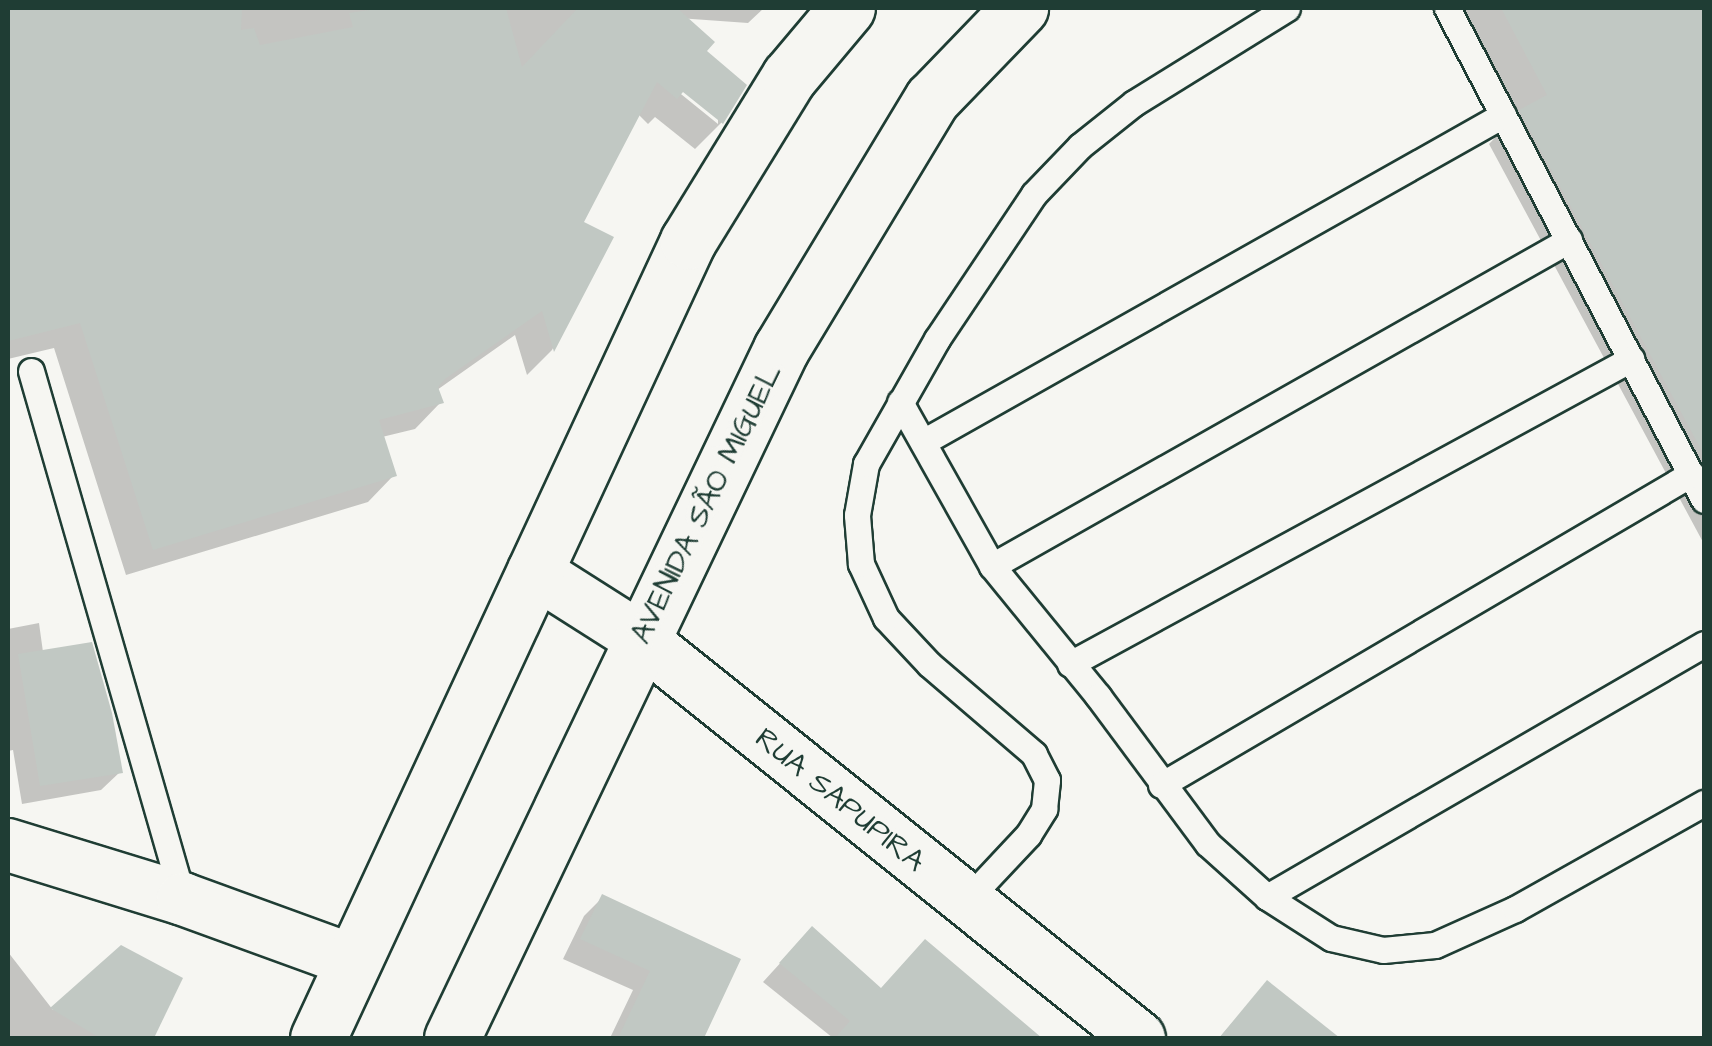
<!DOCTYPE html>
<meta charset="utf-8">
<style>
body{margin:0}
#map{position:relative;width:1712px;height:1046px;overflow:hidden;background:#f6f6f2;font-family:"Architects Daughter",sans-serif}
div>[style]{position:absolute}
.shadow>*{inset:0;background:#0003}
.building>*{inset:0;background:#c1c8c3}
.roads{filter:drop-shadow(2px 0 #1f3d34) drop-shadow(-2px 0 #1f3d34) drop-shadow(0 2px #1f3d34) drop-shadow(0 -2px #1f3d34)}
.lane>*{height:25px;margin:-12.5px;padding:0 12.5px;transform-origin:12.5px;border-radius:12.5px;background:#f6f6f2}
.street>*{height:52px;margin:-26px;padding:0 26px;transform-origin:26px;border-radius:26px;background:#f6f6f2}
.primary>*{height:55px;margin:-27.5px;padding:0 27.5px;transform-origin:27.5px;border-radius:27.5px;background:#f6f6f2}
span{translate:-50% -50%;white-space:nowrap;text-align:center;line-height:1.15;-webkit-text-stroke:10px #f6f6f2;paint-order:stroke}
.street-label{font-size:30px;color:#1f3d34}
.frame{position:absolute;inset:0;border:10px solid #1f3d34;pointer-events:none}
</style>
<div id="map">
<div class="shadow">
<div style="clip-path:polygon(evenodd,8px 8px,764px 8px,748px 23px,664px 17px,744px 85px,721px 123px,695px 149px,655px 117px,648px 124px,638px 114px,581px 223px,610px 238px,552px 350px,527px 375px,515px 335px,437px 390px,441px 402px,415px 429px,382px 437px,394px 475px,368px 502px,126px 575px,54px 348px,8px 359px,8px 8px,675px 82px,718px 117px,718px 124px,671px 86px,675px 82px)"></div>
<div style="clip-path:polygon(1452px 8px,1704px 8px,1704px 544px,1489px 144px,1513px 119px)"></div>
<div style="clip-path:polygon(39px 623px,43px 652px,120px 772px,101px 790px,22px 804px,13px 750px,8px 751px,8px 629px)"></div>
<div style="clip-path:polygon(603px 897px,738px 960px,701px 1038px,610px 1038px,633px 990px,563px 959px,584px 916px)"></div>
<div style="clip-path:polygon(925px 942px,1038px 1038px,833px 1038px,763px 982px,794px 948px,880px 990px)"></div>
<div style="clip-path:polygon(122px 948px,180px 979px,151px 1038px,8px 1038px,8px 952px,53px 1010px)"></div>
<div style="clip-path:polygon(1267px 983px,1336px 1038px,1219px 1038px)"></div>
</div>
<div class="building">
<div style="clip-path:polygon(8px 8px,242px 8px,241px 30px,254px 28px,260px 45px,353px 27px,349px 13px,382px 8px,506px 8px,522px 67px,578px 8px,677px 8px,715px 42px,707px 51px,747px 85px,723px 124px,683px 92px,677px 99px,657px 82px,584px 222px,614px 237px,554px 352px,542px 311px,445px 379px,438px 387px,444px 403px,379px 420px,397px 476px,153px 550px,80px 323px,8px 341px)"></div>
<div style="clip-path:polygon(1501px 8px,1704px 8px,1704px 455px,1519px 110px,1547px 95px)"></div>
<div style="clip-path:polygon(92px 642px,112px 713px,123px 773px,40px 786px,18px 654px)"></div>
<div style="clip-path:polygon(602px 894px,741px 959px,704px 1038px,618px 1038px,650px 971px,580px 939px)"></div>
<div style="clip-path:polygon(812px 926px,881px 988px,925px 939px,1042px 1038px,835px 1038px,850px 1021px,779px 963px)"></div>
<div style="clip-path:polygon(121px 945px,183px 978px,154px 1038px,100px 1038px,50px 1008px)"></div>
<div style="clip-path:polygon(1267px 980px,1340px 1038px,1219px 1038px)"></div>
</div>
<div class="roads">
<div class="lane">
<div style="left:1447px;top:8px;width:555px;rotate:62.42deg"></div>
<div style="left:31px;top:371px;width:549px;rotate:73.94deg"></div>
<div style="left:900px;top:402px;width:188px;rotate:60.7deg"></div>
<div style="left:992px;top:566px;width:168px;rotate:50.8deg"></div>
<div style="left:1098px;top:696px;width:184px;rotate:53.4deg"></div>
<div style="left:1208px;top:844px;width:79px;rotate:41.9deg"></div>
<div style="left:1267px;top:897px;width:76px;rotate:32.6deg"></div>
<div style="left:1331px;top:938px;width:53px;rotate:13deg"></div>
<div style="left:1383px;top:950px;width:52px;rotate:-5.5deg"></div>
<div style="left:1435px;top:945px;width:88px;rotate:-24.2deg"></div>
<div style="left:1515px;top:909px;width:217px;rotate:-29.3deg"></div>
<div style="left:923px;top:442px;width:666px;rotate:-29.41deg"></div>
<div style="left:992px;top:566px;width:663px;rotate:-29.47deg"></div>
<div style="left:1070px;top:664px;width:639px;rotate:-28.53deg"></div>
<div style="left:1161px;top:785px;width:615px;rotate:-30.4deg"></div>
<div style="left:1267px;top:897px;width:505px;rotate:-30.07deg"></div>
<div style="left:966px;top:901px;width:91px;rotate:-46.8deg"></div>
<div style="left:1028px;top:835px;width:31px;rotate:-58deg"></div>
<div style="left:1044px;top:809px;width:29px;rotate:-84deg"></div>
<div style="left:1047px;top:780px;width:29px;rotate:-117deg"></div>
<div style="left:1034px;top:754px;width:138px;rotate:-139.4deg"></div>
<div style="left:929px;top:664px;width:63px;rotate:-133.1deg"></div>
<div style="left:886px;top:618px;width:60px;rotate:-114.8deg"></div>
<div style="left:861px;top:564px;width:49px;rotate:-94.7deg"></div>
<div style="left:857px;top:515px;width:52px;rotate:-80deg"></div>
<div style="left:866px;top:464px;width:144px;rotate:-60.4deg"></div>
<div style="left:937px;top:339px;width:174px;rotate:-56.2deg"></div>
<div style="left:1034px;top:194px;width:66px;rotate:-46.2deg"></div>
<div style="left:1080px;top:146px;width:69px;rotate:-38.5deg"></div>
<div style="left:1134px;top:103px;width:180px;rotate:-31.8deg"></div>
</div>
<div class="street">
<div style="left:534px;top:571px;width:127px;rotate:32.4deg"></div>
<div style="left:641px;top:639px;width:638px;rotate:38.7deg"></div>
<div style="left:8px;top:845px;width:183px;rotate:17.1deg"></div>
<div style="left:183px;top:899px;width:179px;rotate:20deg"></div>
</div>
<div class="primary">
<div style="left:318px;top:1038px;width:879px;rotate:-65.1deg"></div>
<div style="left:688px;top:241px;width:193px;rotate:-58.4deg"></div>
<div style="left:789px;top:77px;width:90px;rotate:-50deg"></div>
<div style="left:452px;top:1038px;width:764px;rotate:-64.48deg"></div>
<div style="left:781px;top:349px;width:292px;rotate:-58.9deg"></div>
<div style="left:932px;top:99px;width:127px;rotate:-46deg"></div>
</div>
</div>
<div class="street-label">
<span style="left:706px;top:504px;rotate:-64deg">AVENIDA SÃO MIGUEL</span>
<span style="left:840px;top:800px;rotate:39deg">RUA SAPUPIRA</span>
</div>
<div class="frame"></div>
</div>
